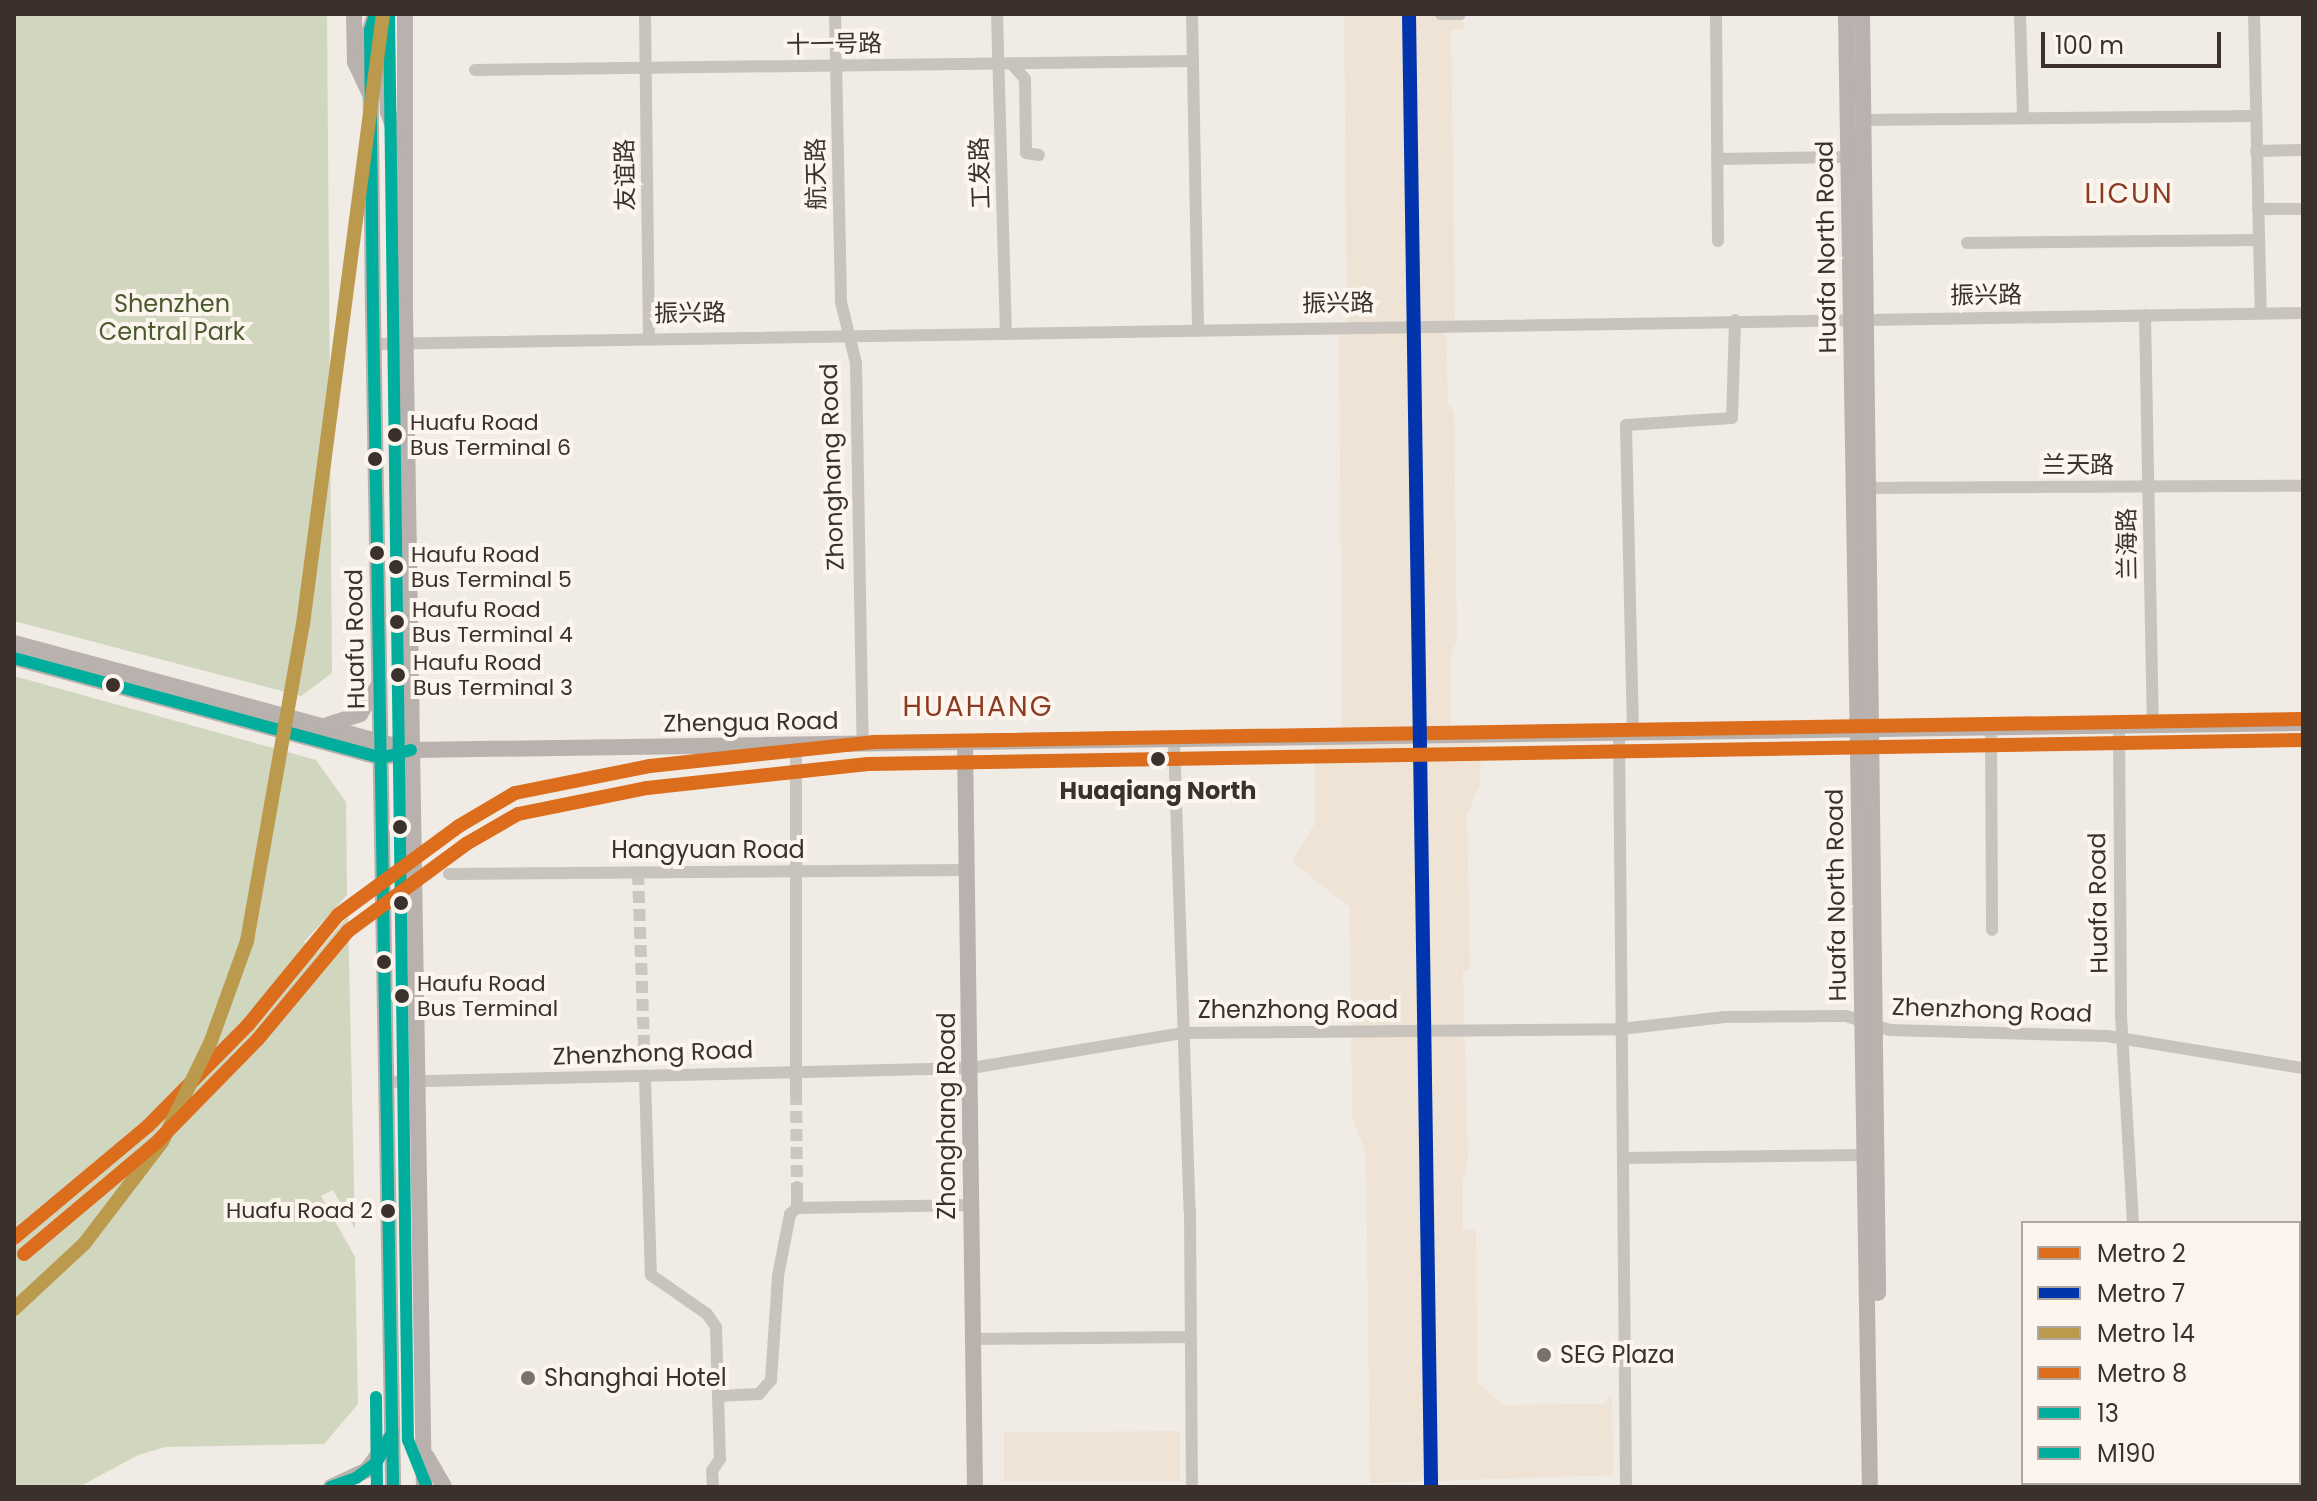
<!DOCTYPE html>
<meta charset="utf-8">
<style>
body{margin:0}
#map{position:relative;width:2317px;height:1501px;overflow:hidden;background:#f0ebe5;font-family:Poppins,"Noto Sans SC",sans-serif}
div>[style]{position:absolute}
.green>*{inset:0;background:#d1d6bf}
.plaza>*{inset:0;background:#eee3d5}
.minor-tunnel>*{height:12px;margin-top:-6px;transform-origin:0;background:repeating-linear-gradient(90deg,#ccc6c0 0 12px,transparent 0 18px)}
.minor>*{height:12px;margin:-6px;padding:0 6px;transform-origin:6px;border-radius:6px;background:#c9c3be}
.major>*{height:16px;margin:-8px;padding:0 8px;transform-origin:8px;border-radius:8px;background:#b8b1ad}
.bus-1>*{height:12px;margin:-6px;padding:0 6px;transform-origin:6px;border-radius:6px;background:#01ad9c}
.bus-2>*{height:12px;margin:-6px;padding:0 6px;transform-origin:6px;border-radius:6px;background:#01ad9c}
.metro-1>*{height:14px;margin:-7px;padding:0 7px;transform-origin:7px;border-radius:7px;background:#db6d1c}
.metro-2>*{height:14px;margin:-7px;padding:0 7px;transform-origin:7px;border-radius:7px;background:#0035ad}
.metro-3>*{height:14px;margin:-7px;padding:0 7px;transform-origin:7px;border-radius:7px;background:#bb9a4d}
.metro-4>*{height:14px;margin:-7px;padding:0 7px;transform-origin:7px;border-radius:7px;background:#db6d1c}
.dots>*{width:22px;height:22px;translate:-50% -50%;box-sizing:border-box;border:4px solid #fbf5ee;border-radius:50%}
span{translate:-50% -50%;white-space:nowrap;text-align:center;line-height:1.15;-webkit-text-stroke:8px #fbf5ee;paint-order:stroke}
.bus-label{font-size:22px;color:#3b302b}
.left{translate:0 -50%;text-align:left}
.right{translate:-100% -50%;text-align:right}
.street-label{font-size:24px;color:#3b302b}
.park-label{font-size:24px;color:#4a5a2e}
.stop-label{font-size:24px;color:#3b302b;font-weight:700}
.poi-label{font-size:24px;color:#3b302b}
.quarter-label{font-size:28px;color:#8c3b22;letter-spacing:2px}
.frame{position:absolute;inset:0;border:16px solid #3b302b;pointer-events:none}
.legend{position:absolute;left:2021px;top:1221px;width:280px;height:264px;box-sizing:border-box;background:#fbf5ee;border:2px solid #aea6a0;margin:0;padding:10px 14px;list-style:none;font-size:24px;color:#3b302b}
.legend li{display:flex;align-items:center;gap:16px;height:40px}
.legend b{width:40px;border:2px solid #aea6a0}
.scale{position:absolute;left:2041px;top:32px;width:180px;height:36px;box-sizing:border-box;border:4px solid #3b302b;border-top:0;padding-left:10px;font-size:24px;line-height:28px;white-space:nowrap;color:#3b302b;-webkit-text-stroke:6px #fbf5ee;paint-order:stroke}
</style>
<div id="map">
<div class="green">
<i style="clip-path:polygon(14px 14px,327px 14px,332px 673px,301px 696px,14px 621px)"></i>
<i style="clip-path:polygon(14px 676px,316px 760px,346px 802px,347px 895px,304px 942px,317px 953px,348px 916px,355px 1229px,333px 1190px,321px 1196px,355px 1257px,358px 1404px,324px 1444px,165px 1447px,138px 1455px,79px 1487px,14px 1487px)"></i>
</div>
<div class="plaza">
<i style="clip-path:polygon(1344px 14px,1463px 14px,1464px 29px,1451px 30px,1455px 323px,1446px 324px,1448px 404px,1454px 412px,1457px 642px,1451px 652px,1451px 732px,1481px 732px,1480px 784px,1467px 815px,1470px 970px,1463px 971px,1468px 1162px,1463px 1180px,1463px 1230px,1476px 1230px,1477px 1381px,1502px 1405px,1604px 1404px,1612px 1395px,1613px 1475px,1370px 1483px,1366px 1154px,1352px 1115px,1350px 907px,1292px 862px,1315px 823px,1315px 734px,1342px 734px,1339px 325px,1347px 324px)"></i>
<i style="clip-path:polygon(1180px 1431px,1180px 1481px,1004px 1481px,1004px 1432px)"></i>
</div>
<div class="minor-tunnel">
<i style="left:638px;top:873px;width:204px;rotate:88deg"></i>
<i style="left:796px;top:1093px;width:94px;rotate:89.4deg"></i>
</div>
<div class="minor">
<i style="left:645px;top:14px;width:322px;rotate:89.3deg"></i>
<i style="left:835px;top:14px;width:288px;rotate:88.8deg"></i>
<i style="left:841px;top:302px;width:63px;rotate:76.2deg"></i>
<i style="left:856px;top:363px;width:382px;rotate:89deg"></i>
<i style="left:997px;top:14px;width:316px;rotate:88.4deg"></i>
<i style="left:1192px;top:14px;width:313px;rotate:88.9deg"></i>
<i style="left:1441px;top:14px;width:19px"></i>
<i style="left:1716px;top:14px;width:227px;rotate:89.5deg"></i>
<i style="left:2020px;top:14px;width:104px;rotate:88.3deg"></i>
<i style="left:2254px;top:14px;width:299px;rotate:88.7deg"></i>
<i style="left:1012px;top:64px;width:20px;rotate:49deg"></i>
<i style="left:1025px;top:79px;width:74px;rotate:89.2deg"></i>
<i style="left:1026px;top:153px;width:13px;rotate:9deg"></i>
<i style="left:475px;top:70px;width:718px;rotate:-0.72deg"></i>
<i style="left:1863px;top:120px;width:392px;rotate:-0.6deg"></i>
<i style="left:2256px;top:151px;width:47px;rotate:-1.2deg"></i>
<i style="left:1717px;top:159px;width:131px;rotate:-0.9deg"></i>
<i style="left:2258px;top:209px;width:45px"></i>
<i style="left:1967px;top:243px;width:292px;rotate:-0.6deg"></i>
<i style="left:2145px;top:315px;width:410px;rotate:88.9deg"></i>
<i style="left:374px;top:344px;width:1929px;rotate:-0.92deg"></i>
<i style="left:1862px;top:488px;width:441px;rotate:-0.3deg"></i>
<i style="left:2119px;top:726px;width:289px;rotate:89.6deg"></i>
<i style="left:2121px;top:1015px;width:208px;rotate:86.7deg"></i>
<i style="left:1991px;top:728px;width:202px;rotate:89.7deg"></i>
<i style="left:1619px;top:733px;width:754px;rotate:89.47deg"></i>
<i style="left:1633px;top:733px;width:308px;rotate:-91.3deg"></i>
<i style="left:1626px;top:425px;width:106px;rotate:-3.8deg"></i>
<i style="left:1732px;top:418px;width:98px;rotate:-88.2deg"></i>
<i style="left:1174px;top:741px;width:470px;rotate:88.1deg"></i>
<i style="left:1190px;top:1211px;width:276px;rotate:89.6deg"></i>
<i style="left:796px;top:746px;width:347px;rotate:90deg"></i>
<i style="left:449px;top:874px;width:519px;rotate:-0.44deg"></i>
<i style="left:645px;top:1077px;width:198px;rotate:88.3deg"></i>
<i style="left:651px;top:1275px;width:68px;rotate:34.9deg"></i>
<i style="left:707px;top:1314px;width:16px;rotate:55deg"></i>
<i style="left:716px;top:1327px;width:132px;rotate:88.3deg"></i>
<i style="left:720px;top:1459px;width:14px;rotate:124deg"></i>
<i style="left:712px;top:1471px;width:16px;rotate:86deg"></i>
<i style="left:387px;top:1082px;width:584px;rotate:-1.37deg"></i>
<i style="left:971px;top:1068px;width:214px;rotate:-9.4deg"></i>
<i style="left:1182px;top:1033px;width:439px;rotate:-0.5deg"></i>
<i style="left:1621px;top:1029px;width:104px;rotate:-6.6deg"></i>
<i style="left:1724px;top:1017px;width:122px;rotate:-0.5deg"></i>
<i style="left:1846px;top:1016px;width:46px;rotate:17.7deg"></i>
<i style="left:1890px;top:1030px;width:217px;rotate:1.6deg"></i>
<i style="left:2107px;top:1036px;width:199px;rotate:9.3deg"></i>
<i style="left:1623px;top:1158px;width:242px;rotate:-0.7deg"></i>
<i style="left:797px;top:1187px;width:21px;rotate:90deg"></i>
<i style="left:973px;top:1339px;width:217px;rotate:-0.5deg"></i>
<i style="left:718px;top:1396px;width:41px;rotate:-2.8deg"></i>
<i style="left:759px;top:1394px;width:18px;rotate:-49deg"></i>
<i style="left:771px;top:1380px;width:104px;rotate:-86.1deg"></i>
<i style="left:778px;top:1276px;width:63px;rotate:-79deg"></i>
<i style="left:790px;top:1214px;width:9px;rotate:-41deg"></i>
<i style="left:797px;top:1208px;width:174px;rotate:-1deg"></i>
<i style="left:2126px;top:1487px;width:4px;rotate:-90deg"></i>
</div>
<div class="major">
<i style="left:354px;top:14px;width:48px;rotate:88.8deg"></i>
<i style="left:355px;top:62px;width:38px;rotate:65deg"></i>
<i style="left:375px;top:14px;width:17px;rotate:107deg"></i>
<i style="left:370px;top:30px;width:282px;rotate:89.4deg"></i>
<i style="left:373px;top:312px;width:1175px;rotate:89.02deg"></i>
<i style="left:405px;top:14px;width:296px;rotate:90deg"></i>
<i style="left:405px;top:310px;width:1177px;rotate:89.08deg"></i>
<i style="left:1846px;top:14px;width:1473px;rotate:89.07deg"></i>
<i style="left:1862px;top:14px;width:1279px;rotate:89.28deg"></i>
<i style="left:374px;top:38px;width:38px;rotate:72deg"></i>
<i style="left:386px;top:74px;width:38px;rotate:87deg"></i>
<i style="left:388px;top:112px;width:40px;rotate:71.1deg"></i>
<i style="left:14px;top:643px;width:391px;rotate:15.1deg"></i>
<i style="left:14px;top:658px;width:380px;rotate:15.2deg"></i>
<i style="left:381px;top:758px;width:32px;rotate:-14deg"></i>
<i style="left:412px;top:750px;width:1891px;rotate:-0.82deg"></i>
<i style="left:324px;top:726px;width:38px;rotate:-18deg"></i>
<i style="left:360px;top:714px;width:33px;rotate:-57deg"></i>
<i style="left:965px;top:744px;width:743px;rotate:89.23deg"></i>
<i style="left:427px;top:1457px;width:34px;rotate:60deg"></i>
<i style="left:331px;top:1487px;width:40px;rotate:-25deg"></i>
<i style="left:367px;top:1470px;width:41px;rotate:-54deg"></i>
<i style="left:2261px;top:1487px;width:42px;rotate:-1.4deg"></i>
</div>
<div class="bus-1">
<i style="left:375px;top:14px;width:17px;rotate:107deg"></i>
<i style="left:370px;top:30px;width:282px;rotate:89.4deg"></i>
<i style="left:373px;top:312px;width:1175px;rotate:89.02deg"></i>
<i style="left:14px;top:658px;width:380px;rotate:15.2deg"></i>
<i style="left:381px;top:758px;width:31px;rotate:-15deg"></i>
<i style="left:331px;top:1487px;width:27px;rotate:-20deg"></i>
<i style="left:356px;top:1478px;width:26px;rotate:-37deg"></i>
<i style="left:377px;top:1462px;width:34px;rotate:-63deg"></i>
</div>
<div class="bus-2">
<i style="left:389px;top:14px;width:1426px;rotate:89.24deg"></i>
<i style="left:408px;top:1440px;width:51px;rotate:68deg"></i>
<i style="left:376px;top:1397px;width:90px;rotate:89.4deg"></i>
</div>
<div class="metro-1">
<i style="left:14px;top:1238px;width:175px;rotate:-39.9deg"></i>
<i style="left:148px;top:1126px;width:142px;rotate:-45.3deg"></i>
<i style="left:248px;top:1025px;width:142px;rotate:-50.7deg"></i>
<i style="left:338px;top:915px;width:150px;rotate:-36.3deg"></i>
<i style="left:459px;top:826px;width:65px;rotate:-30.5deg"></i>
<i style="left:515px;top:793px;width:138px;rotate:-11.3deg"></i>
<i style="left:650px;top:766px;width:225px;rotate:-6.1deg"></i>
<i style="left:874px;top:742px;width:1429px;rotate:-0.92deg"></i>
</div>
<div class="metro-2">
<i style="left:1409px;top:14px;width:1473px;rotate:89.14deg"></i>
</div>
<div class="metro-3">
<i style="left:14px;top:1309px;width:96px;rotate:-42.9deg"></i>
<i style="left:84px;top:1244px;width:128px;rotate:-52.6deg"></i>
<i style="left:162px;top:1142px;width:112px;rotate:-64.1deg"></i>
<i style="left:211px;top:1041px;width:106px;rotate:-70.2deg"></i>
<i style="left:247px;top:941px;width:322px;rotate:-80deg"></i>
<i style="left:303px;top:624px;width:615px;rotate:-82.53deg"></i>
</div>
<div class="metro-4">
<i style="left:24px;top:1254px;width:175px;rotate:-40.1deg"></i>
<i style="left:158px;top:1141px;width:143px;rotate:-45.6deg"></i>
<i style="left:258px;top:1039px;width:141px;rotate:-50.2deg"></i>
<i style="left:348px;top:931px;width:147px;rotate:-36.4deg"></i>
<i style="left:466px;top:844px;width:60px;rotate:-30deg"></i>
<i style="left:518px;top:814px;width:132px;rotate:-11.4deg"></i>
<i style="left:647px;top:788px;width:222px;rotate:-6.2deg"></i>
<i style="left:868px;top:764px;width:1435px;rotate:-0.96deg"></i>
</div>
<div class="dots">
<i style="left:395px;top:435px;background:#3b302b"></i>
<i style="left:375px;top:459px;background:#3b302b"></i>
<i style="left:377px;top:553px;background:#3b302b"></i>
<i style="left:396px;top:567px;background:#3b302b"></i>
<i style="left:397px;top:622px;background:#3b302b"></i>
<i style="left:398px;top:675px;background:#3b302b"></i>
<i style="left:113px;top:685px;background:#3b302b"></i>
<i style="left:1158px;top:759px;background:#3b302b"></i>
<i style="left:400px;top:827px;background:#3b302b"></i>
<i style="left:401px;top:903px;background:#3b302b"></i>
<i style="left:384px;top:962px;background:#3b302b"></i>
<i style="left:402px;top:996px;background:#3b302b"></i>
<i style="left:388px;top:1211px;background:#3b302b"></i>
<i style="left:1544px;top:1355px;background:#7a716c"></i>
<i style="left:528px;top:1378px;background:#7a716c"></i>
</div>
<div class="bus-label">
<span class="left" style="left:410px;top:435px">Huafu Road<br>Bus Terminal 6</span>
<span class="left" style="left:411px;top:567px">Haufu Road<br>Bus Terminal 5</span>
<span class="left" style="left:412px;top:622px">Haufu Road<br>Bus Terminal 4</span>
<span class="left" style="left:413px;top:675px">Haufu Road<br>Bus Terminal 3</span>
<span class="left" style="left:417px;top:996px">Haufu Road<br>Bus Terminal</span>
<span class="right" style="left:373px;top:1211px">Huafu Road 2</span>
</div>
<div class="street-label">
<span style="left:834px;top:44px;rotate:-1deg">十一号路</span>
<span style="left:980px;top:173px;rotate:-92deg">工发路</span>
<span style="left:816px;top:174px;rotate:-91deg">航天路</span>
<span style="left:625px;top:175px;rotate:-91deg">友谊路</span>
<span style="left:1826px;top:247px;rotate:-91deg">Huafa North Road</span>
<span style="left:1986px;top:295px;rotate:-1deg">振兴路</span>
<span style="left:1338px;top:303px;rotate:-1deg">振兴路</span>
<span style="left:690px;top:313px;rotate:-1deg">振兴路</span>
<span style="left:2078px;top:465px">兰天路</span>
<span style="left:832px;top:467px;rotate:-92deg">Zhonghang Road</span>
<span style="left:2127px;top:544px;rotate:-91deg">兰海路</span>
<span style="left:355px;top:639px;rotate:-91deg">Huafu Road</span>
<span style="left:751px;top:722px;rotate:-1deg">Zhengua Road</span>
<span style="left:708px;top:850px">Hangyuan Road</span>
<span style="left:1836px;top:895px;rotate:-91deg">Huafa North Road</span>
<span style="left:2098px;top:903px;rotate:-91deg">Huafa Road</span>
<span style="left:1298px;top:1010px">Zhenzhong Road</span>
<span style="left:1992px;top:1010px;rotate:2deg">Zhenzhong Road</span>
<span style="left:653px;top:1053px;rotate:-2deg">Zhenzhong Road</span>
<span style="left:947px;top:1116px;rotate:-90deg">Zhonghang Road</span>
</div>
<div class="park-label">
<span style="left:172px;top:318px">Shenzhen<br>Central Park</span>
</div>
<div class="stop-label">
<span style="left:1158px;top:791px">Huaqiang North</span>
</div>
<div class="poi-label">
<span class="left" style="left:1560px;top:1355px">SEG Plaza</span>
<span class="left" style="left:544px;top:1378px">Shanghai Hotel</span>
</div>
<div class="quarter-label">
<span style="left:2129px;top:194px">LICUN</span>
<span style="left:978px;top:707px">HUAHANG</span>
</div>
<div class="frame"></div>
<ul class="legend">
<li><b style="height:10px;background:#db6d1c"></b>Metro 2</li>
<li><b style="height:10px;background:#0035ad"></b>Metro 7</li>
<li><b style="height:10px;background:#bb9a4d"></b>Metro 14</li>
<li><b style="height:10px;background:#db6d1c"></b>Metro 8</li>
<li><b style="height:10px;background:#01ad9c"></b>13</li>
<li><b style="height:10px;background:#01ad9c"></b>M190</li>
</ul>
<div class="scale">100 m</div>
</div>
